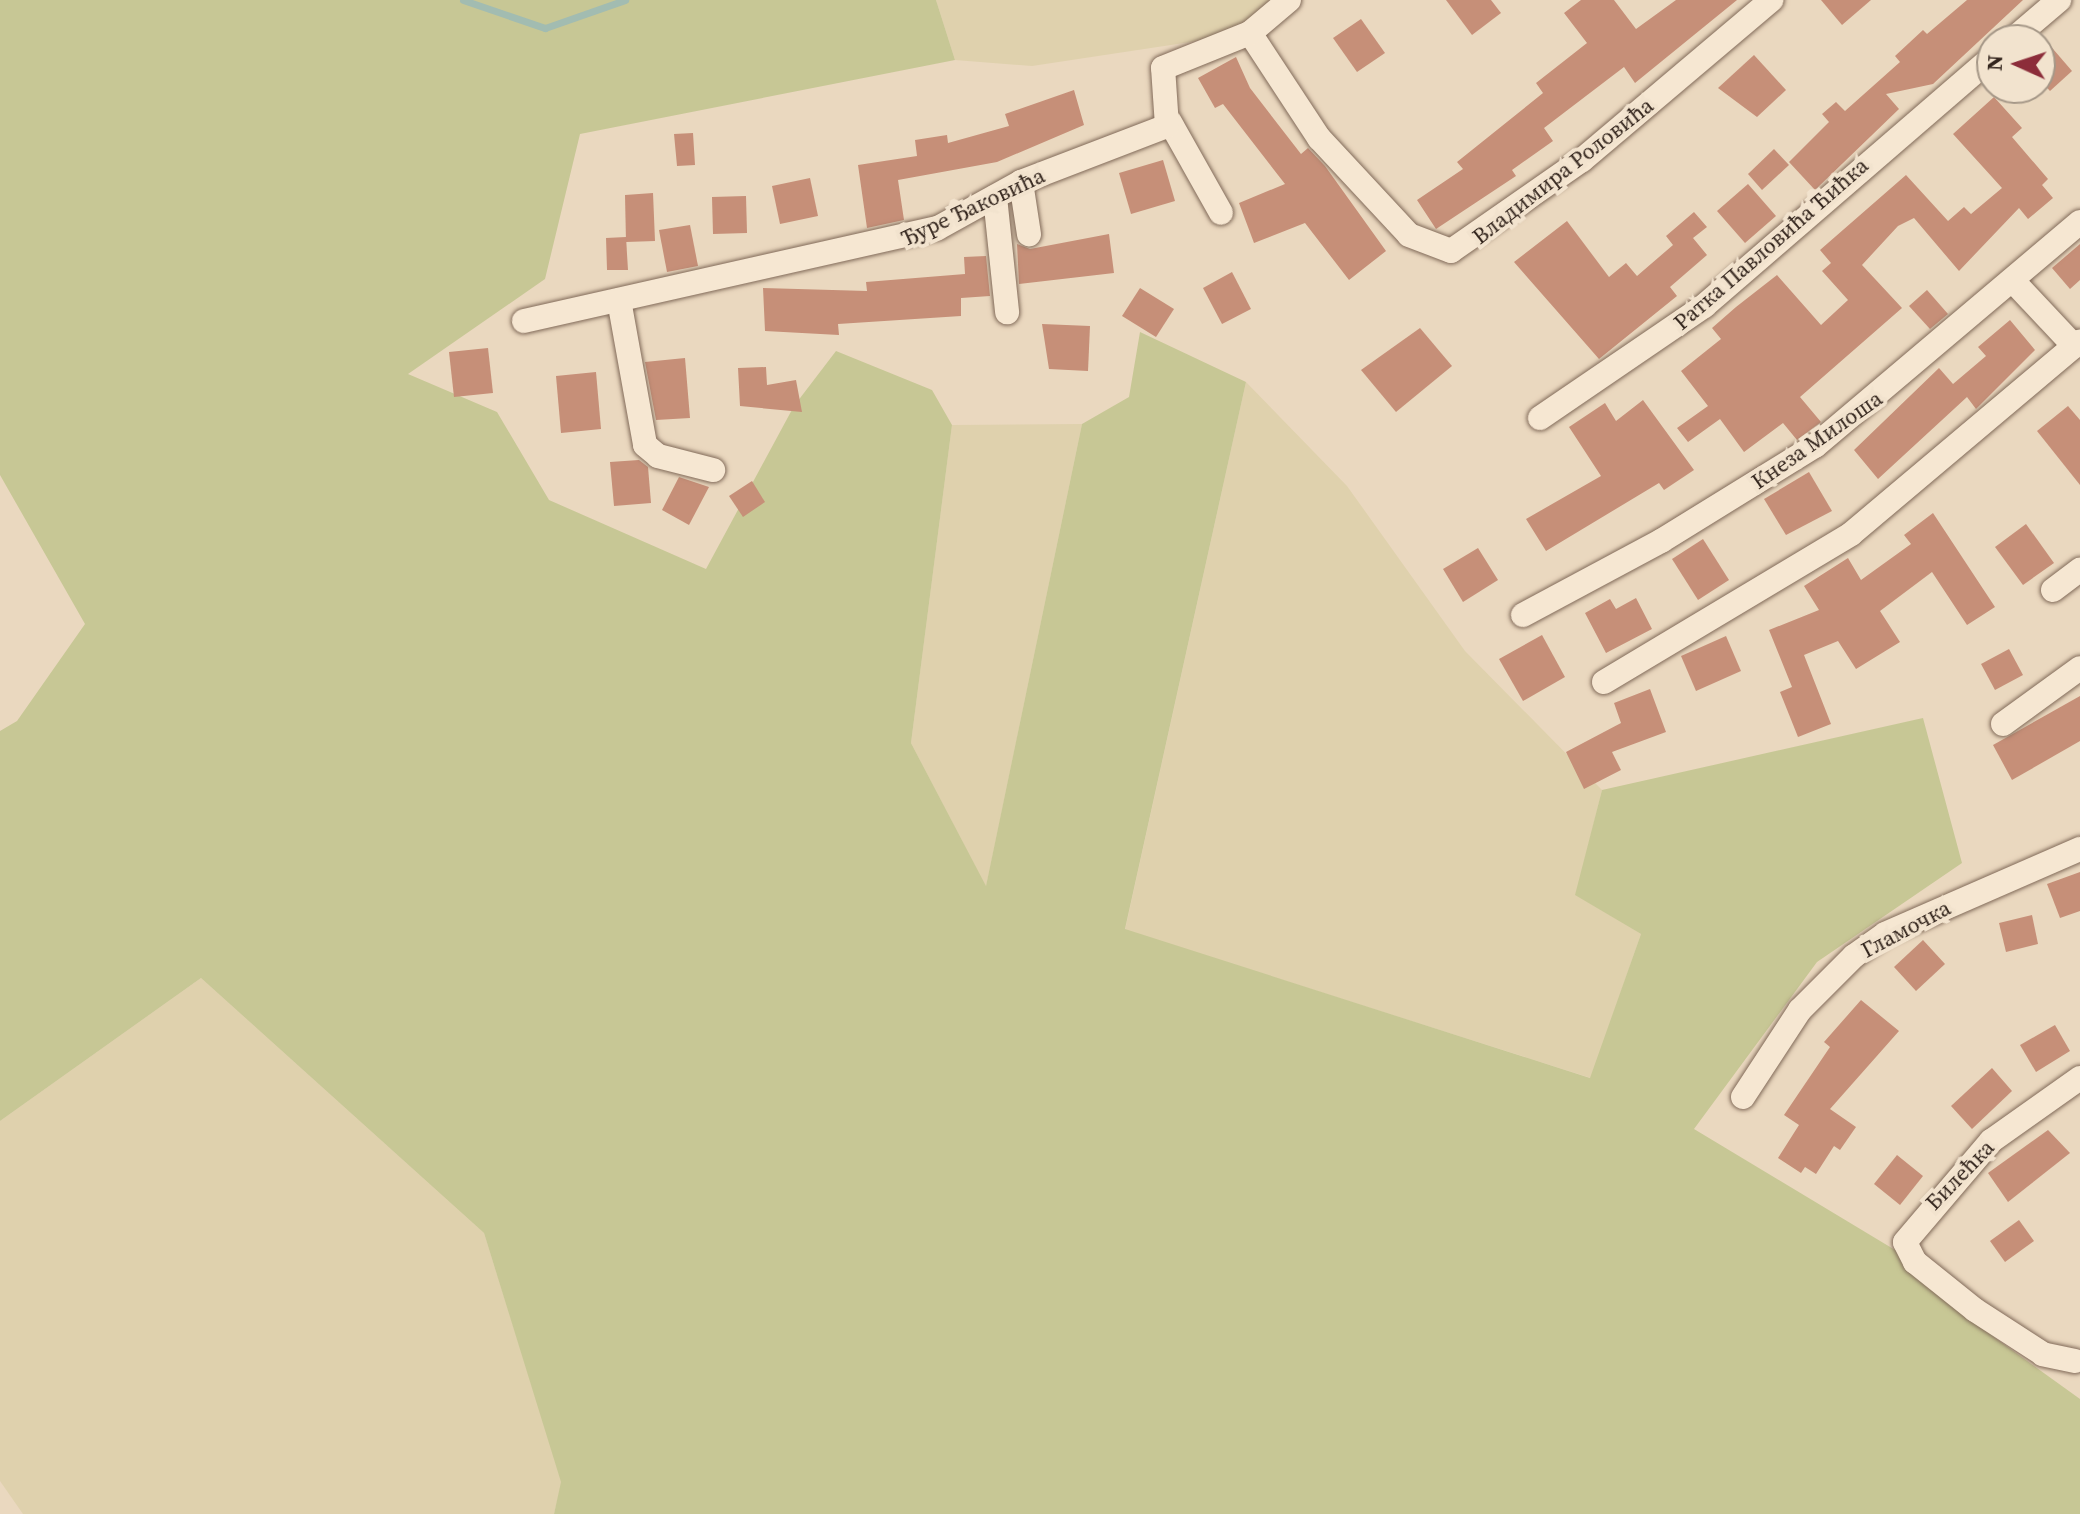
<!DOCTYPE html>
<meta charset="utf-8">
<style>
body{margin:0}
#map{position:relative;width:2080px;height:1514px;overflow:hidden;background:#ead8bf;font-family:"Source Serif 4",serif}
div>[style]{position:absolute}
.farmland>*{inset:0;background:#dfd1ad}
.green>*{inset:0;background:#c7c795}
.stream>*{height:7px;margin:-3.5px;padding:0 3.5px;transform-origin:3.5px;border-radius:3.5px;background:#a2bcb1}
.building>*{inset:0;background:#c68f78}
.roads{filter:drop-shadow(0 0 2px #816a59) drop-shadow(0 0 2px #816a59)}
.minor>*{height:24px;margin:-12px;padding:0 12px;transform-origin:12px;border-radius:12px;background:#f6e7d2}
span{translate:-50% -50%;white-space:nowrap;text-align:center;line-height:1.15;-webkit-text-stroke:8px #f2e3ce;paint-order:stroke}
.street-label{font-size:22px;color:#32241c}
.north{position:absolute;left:1976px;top:24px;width:80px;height:80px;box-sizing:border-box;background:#f2e3ce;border:2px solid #a59787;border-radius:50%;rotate:273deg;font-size:22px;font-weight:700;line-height:32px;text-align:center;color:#32241c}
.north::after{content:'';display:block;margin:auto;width:28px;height:36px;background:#8c2d3a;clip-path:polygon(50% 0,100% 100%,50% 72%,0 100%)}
</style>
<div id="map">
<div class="farmland">
<i style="clip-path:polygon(936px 0,1293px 0,1250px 33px,1032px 66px,955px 60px)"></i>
<i style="clip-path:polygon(1246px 382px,1347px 486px,1465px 651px,1602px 790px,1576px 895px,1641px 934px,1591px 1078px,1125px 930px)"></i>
<i style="clip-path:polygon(1082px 424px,986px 887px,911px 743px,952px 425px)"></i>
<i style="clip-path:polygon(201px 978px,484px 1233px,562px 1482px,554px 1514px,23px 1514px,0 1481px,0 1121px)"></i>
</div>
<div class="green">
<i style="clip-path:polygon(0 0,936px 0,955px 60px,580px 134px,545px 279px,408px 374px,497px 412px,549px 500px,706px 569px,794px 406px,836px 351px,932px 390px,952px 425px,911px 743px,986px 886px,1082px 424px,1129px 397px,1140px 332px,1246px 382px,1125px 929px,1590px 1078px,1641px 934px,1575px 895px,1602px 790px,1923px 718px,1962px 863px,1817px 962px,1694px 1129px,1915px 1262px,1980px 1327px,2080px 1399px,2080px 1514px,554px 1514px,561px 1482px,484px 1233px,201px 978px,0 1121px,0 731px,17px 721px,85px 624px,0 475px)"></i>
</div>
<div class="stream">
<i style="left:463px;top:0;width:87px;rotate:18.9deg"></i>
<i style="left:545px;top:28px;width:85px;rotate:-19.3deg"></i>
</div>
<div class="building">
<i style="clip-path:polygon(1446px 0,1491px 0,1501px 13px,1472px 35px)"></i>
<i style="clip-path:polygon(1581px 0,1614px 0,1636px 29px,1676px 0,1737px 0,1635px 83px,1624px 67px,1544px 128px,1553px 141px,1512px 170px,1516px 176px,1436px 229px,1417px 200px,1463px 169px,1457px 162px,1543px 93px,1536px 83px,1587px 43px,1564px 13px)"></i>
<i style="clip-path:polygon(1821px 0,1871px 0,1842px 25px)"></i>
<i style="clip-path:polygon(1967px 0,2023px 0,1933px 84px,1886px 94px,1899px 109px,1815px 190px,1789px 162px,1829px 122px,1822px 114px,1836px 102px,1845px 111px,1900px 62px,1895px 56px,1923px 30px,1927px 34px)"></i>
<i style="clip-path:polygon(1361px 19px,1385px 53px,1357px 72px,1333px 38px)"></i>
<i style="clip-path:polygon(2041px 35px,2072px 71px,2050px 91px,2040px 80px)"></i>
<i style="clip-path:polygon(1754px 55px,1786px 90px,1757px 117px,1718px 88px)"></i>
<i style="clip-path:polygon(1236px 57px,1250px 88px,1301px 154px,1308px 148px,1325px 166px,1386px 251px,1349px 280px,1305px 223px,1254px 243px,1239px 203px,1285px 184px,1223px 104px,1215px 108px,1198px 78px)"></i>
<i style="clip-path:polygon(1074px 90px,1084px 125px,997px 162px,898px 180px,904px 220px,867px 228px,858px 165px,917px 156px,915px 140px,947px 135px,948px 143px,1009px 126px,1005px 114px)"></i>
<i style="clip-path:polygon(1994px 97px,2022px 128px,2012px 137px,2048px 179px,2042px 185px,2053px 198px,2028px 219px,2019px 208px,1959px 271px,1914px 218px,1898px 226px,1862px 265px,1902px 308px,1800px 397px,1821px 422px,1797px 440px,1783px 423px,1744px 452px,1720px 419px,1688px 442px,1677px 428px,1708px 406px,1681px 371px,1721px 339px,1712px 328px,1736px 307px,1777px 275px,1821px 325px,1848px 300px,1822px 271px,1831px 263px,1820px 250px,1906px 175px,1948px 221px,1964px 207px,1971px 214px,2002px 188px,1953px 134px)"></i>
<i style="clip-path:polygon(693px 133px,695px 165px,677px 166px,674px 134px)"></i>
<i style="clip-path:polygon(1774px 149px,1789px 165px,1762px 190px,1748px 174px)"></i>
<i style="clip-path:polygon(1163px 160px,1175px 201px,1131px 214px,1119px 173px)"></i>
<i style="clip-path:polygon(810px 178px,818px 216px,780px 224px,772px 186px)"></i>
<i style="clip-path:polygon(1748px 184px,1776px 216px,1745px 243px,1717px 211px)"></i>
<i style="clip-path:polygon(653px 193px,655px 241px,626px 242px,625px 195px)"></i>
<i style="clip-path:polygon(746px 196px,747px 233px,713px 234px,712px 197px)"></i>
<i style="clip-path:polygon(1694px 212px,1707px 227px,1693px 238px,1707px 255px,1670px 287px,1677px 296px,1599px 359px,1514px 262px,1567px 221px,1609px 277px,1626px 263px,1637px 276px,1673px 245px,1666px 236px)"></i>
<i style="clip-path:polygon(690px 225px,698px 266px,667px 272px,659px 230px)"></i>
<i style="clip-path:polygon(1109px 234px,1114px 273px,1019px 284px,1017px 244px,1030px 249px)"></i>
<i style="clip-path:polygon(626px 237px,628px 270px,607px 270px,606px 238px)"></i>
<i style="clip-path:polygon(2080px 244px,2080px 280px,2070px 289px,2052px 268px)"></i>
<i style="clip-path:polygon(986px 256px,990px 296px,961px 298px,961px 316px,838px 324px,839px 335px,765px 331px,763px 288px,867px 291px,866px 282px,965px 274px,964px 257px)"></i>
<i style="clip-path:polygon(1232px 272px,1251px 309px,1222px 324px,1203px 288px)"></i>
<i style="clip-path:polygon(1140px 288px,1174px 309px,1156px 337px,1122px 316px)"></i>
<i style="clip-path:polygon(1927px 290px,1948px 314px,1930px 329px,1909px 306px)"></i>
<i style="clip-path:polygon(2010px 320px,2035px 350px,1976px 409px,1967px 397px,1878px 479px,1854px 450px,1939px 368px,1953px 384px,1986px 356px,1978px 347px)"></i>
<i style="clip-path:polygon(1042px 324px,1090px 326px,1088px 371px,1049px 369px)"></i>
<i style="clip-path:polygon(1420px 328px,1452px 366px,1396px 412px,1361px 370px)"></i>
<i style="clip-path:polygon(488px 348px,493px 393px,454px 397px,449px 352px)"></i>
<i style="clip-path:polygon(685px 358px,690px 418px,656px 420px,645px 362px)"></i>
<i style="clip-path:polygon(766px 367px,767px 385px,796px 380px,802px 412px,740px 406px,738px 368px)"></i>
<i style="clip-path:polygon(596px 372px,601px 429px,561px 433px,556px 376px)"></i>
<i style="clip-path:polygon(1643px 400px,1694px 470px,1664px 490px,1659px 483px,1546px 551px,1526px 519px,1601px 476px,1569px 427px,1605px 403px,1616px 421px)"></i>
<i style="clip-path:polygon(2068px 406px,2080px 420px,2080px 485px,2037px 431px)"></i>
<i style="clip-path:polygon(639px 460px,648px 467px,651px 503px,614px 506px,610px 462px)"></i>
<i style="clip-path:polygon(1809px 472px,1832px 511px,1786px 535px,1764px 499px)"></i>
<i style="clip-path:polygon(679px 477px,709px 487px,689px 525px,662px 510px)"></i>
<i style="clip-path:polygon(752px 481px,765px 502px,743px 517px,729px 496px)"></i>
<i style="clip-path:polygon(1933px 513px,1995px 607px,1967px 625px,1932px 572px,1880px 611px,1900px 642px,1856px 669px,1838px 641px,1804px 655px,1831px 724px,1798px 737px,1780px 692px,1792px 687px,1769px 630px,1819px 610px,1804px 586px,1848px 558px,1861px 580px,1911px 544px,1904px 535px)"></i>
<i style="clip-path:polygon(2026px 524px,2054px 563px,2023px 585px,1995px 547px)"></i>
<i style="clip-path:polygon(1703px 539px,1729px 580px,1698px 600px,1672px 559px)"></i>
<i style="clip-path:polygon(1478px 548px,1498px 580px,1463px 602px,1443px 569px)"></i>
<i style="clip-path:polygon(1636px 598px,1652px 629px,1606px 653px,1585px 613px,1610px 599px,1616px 609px)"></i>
<i style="clip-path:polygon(1542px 635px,1565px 677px,1523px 701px,1499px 659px)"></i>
<i style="clip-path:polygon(1726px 636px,1741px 671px,1696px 691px,1681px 656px)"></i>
<i style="clip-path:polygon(2009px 649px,2023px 675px,1995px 690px,1981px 664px)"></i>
<i style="clip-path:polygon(1650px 689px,1666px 732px,1612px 752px,1621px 770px,1584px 789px,1566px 752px,1621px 723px,1614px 703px)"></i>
<i style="clip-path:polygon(2080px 696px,2080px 741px,2012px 780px,1993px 745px)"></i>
<i style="clip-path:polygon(2080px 872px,2080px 911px,2060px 918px,2047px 884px)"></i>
<i style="clip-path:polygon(2032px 915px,2038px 944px,2006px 952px,1999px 923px)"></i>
<i style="clip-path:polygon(1923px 940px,1945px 964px,1916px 991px,1894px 967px)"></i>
<i style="clip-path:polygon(1861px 1000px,1899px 1031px,1830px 1109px,1856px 1127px,1840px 1150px,1834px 1146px,1816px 1174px,1805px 1167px,1801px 1173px,1778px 1158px,1799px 1125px,1784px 1115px,1830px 1047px,1824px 1042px)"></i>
<i style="clip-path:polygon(2055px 1025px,2070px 1051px,2036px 1072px,2020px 1045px)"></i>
<i style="clip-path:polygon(1992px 1068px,2012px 1091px,1972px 1129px,1951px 1106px)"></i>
<i style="clip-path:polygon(2048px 1130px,2070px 1153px,2008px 1202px,1988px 1173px)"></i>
<i style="clip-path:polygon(1897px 1155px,1923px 1176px,1900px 1205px,1874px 1184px)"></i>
<i style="clip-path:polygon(2019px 1220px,2034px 1241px,2005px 1262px,1990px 1241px)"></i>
</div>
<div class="roads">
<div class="minor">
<i style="left:1250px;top:33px;width:126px;rotate:56.7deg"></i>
<i style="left:1319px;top:138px;width:132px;rotate:47.1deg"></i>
<i style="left:1409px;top:235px;width:45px;rotate:20.9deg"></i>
<i style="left:1451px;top:251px;width:160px;rotate:-34.8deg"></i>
<i style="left:1582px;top:160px;width:248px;rotate:-40.2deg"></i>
<i style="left:2012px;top:40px;width:62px;rotate:-40.4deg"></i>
<i style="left:1170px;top:122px;width:104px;rotate:60.7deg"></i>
<i style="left:1021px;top:182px;width:53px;rotate:81.3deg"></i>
<i style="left:995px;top:197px;width:116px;rotate:84deg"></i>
<i style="left:2014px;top:282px;width:88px;rotate:46.8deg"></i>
<i style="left:619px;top:300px;width:147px;rotate:79.8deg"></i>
<i style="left:645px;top:445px;width:17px;rotate:40deg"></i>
<i style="left:658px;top:456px;width:57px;rotate:14.3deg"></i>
<i style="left:524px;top:321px;width:424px;rotate:-12.7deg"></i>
<i style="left:938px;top:228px;width:95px;rotate:-29deg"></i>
<i style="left:1021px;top:182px;width:156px;rotate:-21deg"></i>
<i style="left:1167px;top:126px;width:58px;rotate:-93.9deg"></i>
<i style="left:1163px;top:68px;width:94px;rotate:-21.9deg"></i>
<i style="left:1250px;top:33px;width:51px;rotate:-40.2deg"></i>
<i style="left:1540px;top:418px;width:199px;rotate:-34.3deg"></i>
<i style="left:1704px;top:306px;width:381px;rotate:-40.8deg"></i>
<i style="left:2053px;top:590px;width:34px;rotate:-37deg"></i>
<i style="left:1523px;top:615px;width:157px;rotate:-28.2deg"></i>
<i style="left:1661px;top:541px;width:181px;rotate:-31.7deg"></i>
<i style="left:1815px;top:446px;width:347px;rotate:-40.2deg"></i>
<i style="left:1604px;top:682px;width:288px;rotate:-30.9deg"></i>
<i style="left:1851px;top:534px;width:299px;rotate:-40.1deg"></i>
<i style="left:2003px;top:724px;width:95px;rotate:-36deg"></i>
<i style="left:1743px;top:1097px;width:104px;rotate:-56.8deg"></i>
<i style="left:1800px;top:1010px;width:76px;rotate:-45deg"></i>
<i style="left:1854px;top:956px;width:38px;rotate:-35deg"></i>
<i style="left:1885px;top:934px;width:213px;rotate:-23.6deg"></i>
<i style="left:2075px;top:1361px;width:33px;rotate:-168deg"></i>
<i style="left:2043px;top:1354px;width:81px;rotate:-147.1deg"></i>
<i style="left:1975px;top:1310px;width:77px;rotate:-141.3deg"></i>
<i style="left:1915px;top:1262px;width:22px;rotate:-117deg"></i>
<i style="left:1905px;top:1242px;width:133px;rotate:-49.6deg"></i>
<i style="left:1991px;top:1141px;width:109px;rotate:-35.3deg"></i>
</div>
</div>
<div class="street-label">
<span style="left:1563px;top:171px;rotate:-38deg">Владимира Роловића</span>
<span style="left:973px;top:207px;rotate:-25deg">Ђуре Ђаковића</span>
<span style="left:1771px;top:244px;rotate:-41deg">Ратка Павловића Ћићка</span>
<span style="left:1817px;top:440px;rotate:-35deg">Кнеза Милоша</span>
<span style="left:1906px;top:929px;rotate:-28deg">Гламочка</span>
<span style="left:1960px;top:1175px;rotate:-46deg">Билећка</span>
</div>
<div class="north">N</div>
</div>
